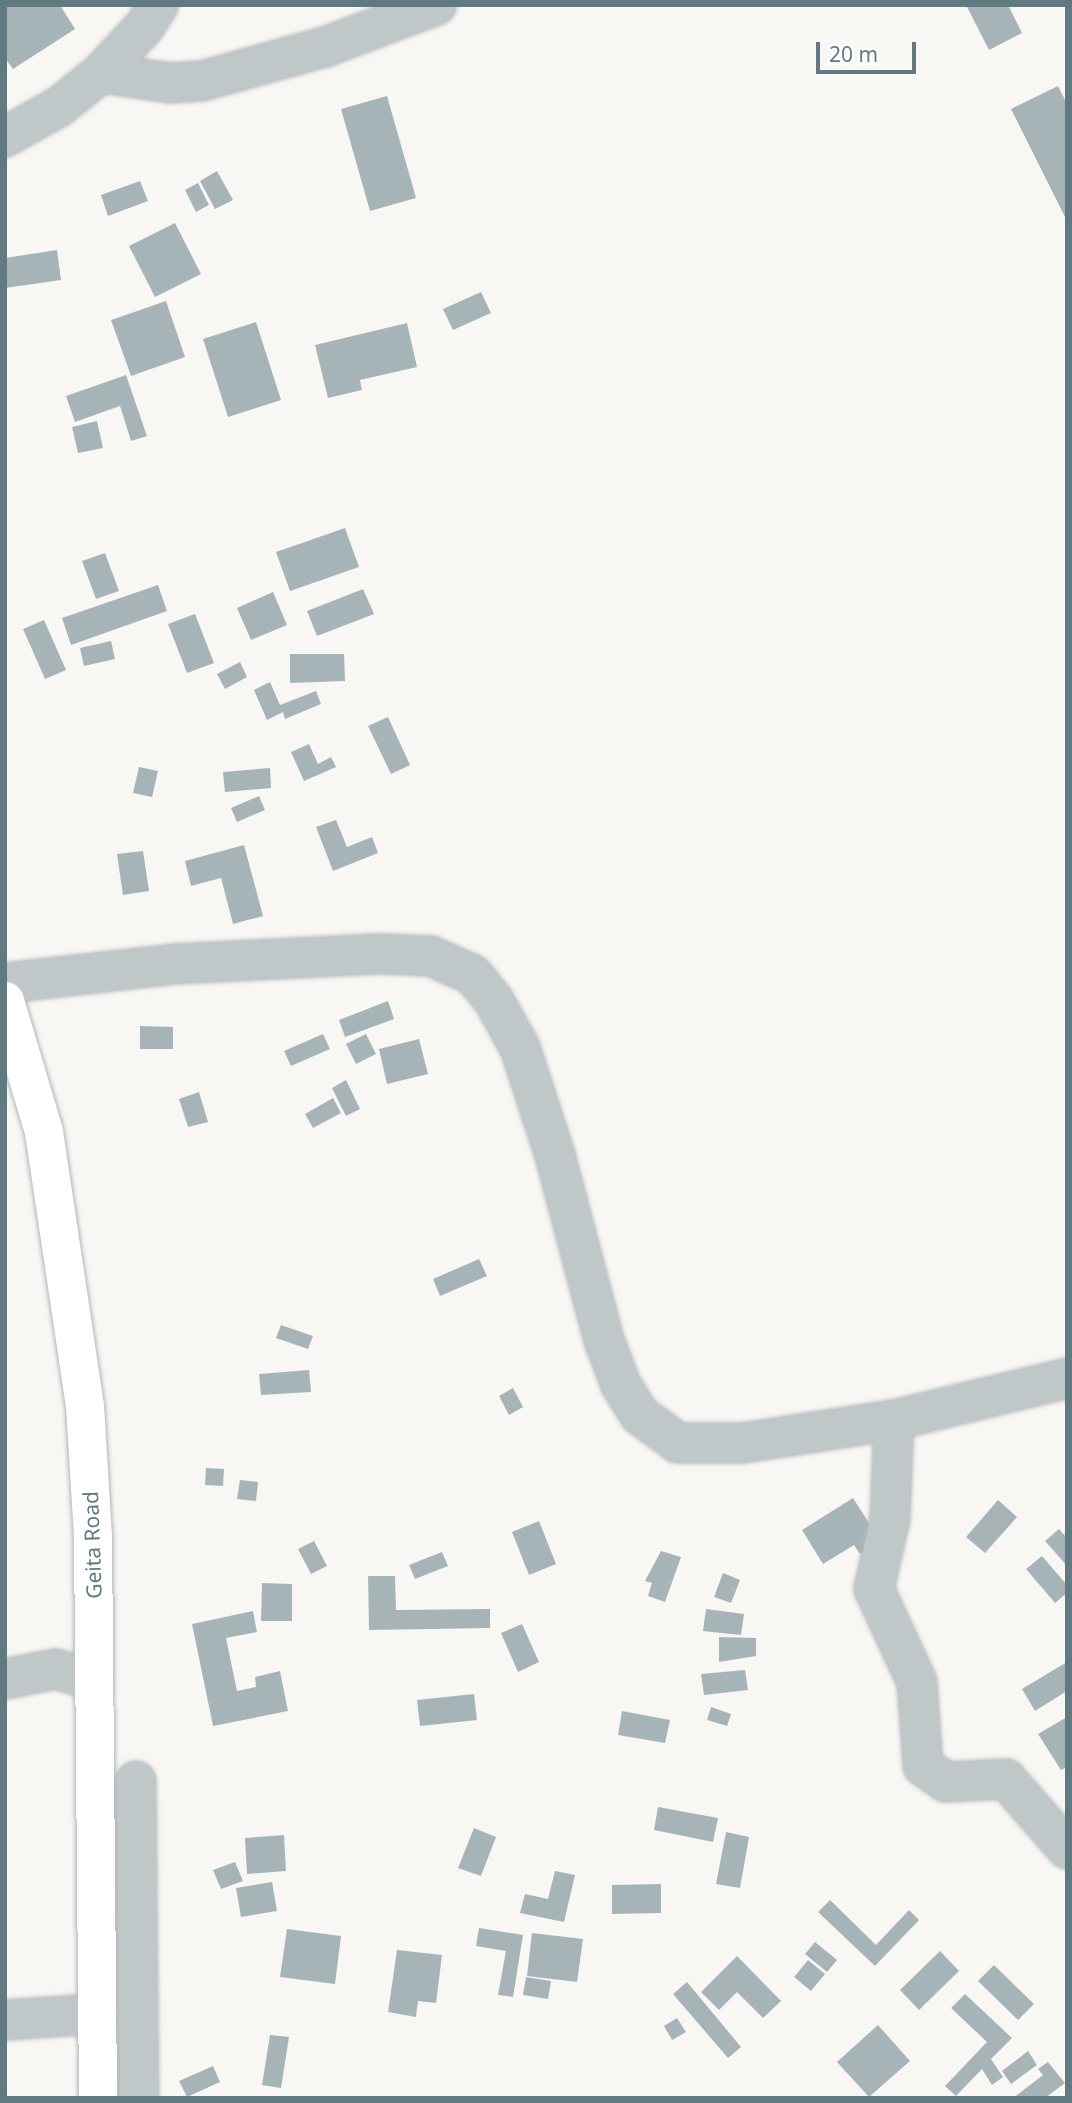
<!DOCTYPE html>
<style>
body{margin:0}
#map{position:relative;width:1072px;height:2103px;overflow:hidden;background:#f8f7f4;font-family:"Noto Sans",sans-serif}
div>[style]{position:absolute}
.building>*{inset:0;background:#a7b4b7}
.roads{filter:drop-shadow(0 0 2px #b1b8ba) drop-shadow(0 0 2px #b1b8ba)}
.minor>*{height:38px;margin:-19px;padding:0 19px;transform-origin:19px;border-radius:19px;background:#c0c7c9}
.highway>*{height:38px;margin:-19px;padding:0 19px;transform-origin:19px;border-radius:19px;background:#fff}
span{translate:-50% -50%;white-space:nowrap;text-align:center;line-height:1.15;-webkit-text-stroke:7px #fff;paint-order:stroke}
.street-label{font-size:21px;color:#617a81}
.frame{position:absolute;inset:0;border:7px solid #617a81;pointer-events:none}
.scale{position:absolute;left:816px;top:42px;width:100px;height:32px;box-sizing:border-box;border:4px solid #617a81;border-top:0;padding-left:9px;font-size:21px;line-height:24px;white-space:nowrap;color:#617a81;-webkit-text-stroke:5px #fff;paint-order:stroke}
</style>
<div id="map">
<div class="building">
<i style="clip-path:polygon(5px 5px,60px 5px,75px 29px,13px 69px,5px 58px)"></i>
<i style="clip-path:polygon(966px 5px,1008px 5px,1022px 33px,989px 50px)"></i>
<i style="clip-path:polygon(1058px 86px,1067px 104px,1067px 221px,1011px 109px)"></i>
<i style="clip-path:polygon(387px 96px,416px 198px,370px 211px,341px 109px)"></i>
<i style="clip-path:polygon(217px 171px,233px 200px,215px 209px,200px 181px)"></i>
<i style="clip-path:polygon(140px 181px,148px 201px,108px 216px,101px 195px)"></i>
<i style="clip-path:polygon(198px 183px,209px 205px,196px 212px,185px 190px)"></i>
<i style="clip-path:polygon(175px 223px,201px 274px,155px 297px,129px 246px)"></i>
<i style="clip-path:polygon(57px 250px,61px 280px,5px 288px,5px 258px)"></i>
<i style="clip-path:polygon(481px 292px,491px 313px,453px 330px,443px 309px)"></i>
<i style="clip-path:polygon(166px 301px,185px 357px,131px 376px,111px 320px)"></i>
<i style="clip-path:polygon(256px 322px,281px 400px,228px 417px,203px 339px)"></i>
<i style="clip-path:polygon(407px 323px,417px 367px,360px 380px,362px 390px,328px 398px,315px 345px)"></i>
<i style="clip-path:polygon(126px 375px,147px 436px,131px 441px,120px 406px,75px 422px,66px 396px)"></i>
<i style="clip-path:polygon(97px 421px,103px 448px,78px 453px,72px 427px)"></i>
<i style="clip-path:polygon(345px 528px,359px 567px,290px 591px,276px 552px)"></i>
<i style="clip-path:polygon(105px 553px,119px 591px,96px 599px,82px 561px)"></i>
<i style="clip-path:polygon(158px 585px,167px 611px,71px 645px,62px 618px)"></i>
<i style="clip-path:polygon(363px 589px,374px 614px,317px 636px,307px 611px)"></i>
<i style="clip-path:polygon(273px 592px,287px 625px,251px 640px,237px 608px)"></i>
<i style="clip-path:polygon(195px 614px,214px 663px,187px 673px,168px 624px)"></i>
<i style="clip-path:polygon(44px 620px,66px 670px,45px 679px,23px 629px)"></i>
<i style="clip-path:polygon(111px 641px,115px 659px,84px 666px,80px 648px)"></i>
<i style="clip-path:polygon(290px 654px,344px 654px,345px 681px,290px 683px)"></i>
<i style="clip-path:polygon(240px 662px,247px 677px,225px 689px,217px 674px)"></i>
<i style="clip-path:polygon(270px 682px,280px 705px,316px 691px,321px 704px,285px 719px,283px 712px,267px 720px,254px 690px)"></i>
<i style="clip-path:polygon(388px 717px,410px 765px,391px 774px,368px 726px)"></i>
<i style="clip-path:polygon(309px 744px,318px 764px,331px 757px,336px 767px,304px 781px,291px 752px)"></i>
<i style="clip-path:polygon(139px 767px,158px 771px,152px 797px,133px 793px)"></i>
<i style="clip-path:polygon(270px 768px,271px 788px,225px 792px,223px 772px)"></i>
<i style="clip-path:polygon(259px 796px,265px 810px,237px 822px,231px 808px)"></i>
<i style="clip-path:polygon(336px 820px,347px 847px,372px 837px,378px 853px,333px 871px,316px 827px)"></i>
<i style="clip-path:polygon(244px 845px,263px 916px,233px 924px,221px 878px,191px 886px,185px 861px)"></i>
<i style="clip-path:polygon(143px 851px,149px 891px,123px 895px,117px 854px)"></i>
<i style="clip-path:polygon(388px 1001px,394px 1019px,345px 1037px,339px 1020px)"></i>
<i style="clip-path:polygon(140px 1026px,173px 1027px,173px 1049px,140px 1049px)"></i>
<i style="clip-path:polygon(323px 1034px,330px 1049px,291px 1066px,284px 1051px)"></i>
<i style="clip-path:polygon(366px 1034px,376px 1054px,356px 1064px,346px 1044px)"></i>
<i style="clip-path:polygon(419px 1039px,428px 1074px,387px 1084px,379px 1049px)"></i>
<i style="clip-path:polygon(346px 1080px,360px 1109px,346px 1116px,332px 1088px)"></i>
<i style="clip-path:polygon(199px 1092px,208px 1122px,188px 1127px,179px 1099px)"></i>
<i style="clip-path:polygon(333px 1098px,341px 1113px,313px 1128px,305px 1114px)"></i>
<i style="clip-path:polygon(479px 1259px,487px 1276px,440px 1296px,433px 1279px)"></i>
<i style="clip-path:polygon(281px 1325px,313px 1336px,308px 1349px,276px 1338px)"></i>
<i style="clip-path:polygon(309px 1370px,311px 1392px,261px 1395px,259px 1374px)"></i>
<i style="clip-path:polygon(513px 1388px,523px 1407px,509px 1415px,499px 1396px)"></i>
<i style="clip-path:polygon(206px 1468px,224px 1469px,223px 1486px,205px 1485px)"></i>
<i style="clip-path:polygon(240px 1480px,258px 1482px,256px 1501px,237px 1499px)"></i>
<i style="clip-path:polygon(853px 1498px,881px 1542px,860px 1554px,854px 1545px,823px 1564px,802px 1530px)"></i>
<i style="clip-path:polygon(998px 1500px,1017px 1517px,985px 1553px,966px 1537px)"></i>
<i style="clip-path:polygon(539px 1521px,556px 1564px,529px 1575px,512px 1532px)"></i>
<i style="clip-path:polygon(1059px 1529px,1067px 1538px,1067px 1566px,1045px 1541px)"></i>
<i style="clip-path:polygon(314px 1541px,327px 1566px,311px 1574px,298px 1549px)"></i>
<i style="clip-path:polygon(661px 1551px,681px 1557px,665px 1602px,648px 1596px,652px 1583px,645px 1581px)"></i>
<i style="clip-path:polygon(442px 1552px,448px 1566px,415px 1579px,409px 1565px)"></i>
<i style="clip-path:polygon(1042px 1556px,1067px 1585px,1067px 1593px,1055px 1603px,1026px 1569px)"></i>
<i style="clip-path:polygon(723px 1573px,740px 1580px,731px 1603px,714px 1597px)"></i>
<i style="clip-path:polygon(368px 1576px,395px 1576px,396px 1610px,490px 1609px,490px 1628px,369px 1630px)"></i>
<i style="clip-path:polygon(262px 1583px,292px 1584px,292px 1621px,261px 1621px)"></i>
<i style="clip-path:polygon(706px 1609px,744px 1614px,741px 1635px,703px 1631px)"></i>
<i style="clip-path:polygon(253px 1611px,257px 1632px,226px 1638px,237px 1691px,256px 1687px,255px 1677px,280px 1671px,288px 1711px,213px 1726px,192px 1624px)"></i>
<i style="clip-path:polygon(522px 1624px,539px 1662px,518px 1672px,501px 1633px)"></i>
<i style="clip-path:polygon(719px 1637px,756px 1638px,756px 1656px,719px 1662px)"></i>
<i style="clip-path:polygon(1067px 1662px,1067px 1691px,1035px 1711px,1022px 1689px)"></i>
<i style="clip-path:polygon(745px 1670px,748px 1690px,704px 1695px,701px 1674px)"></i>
<i style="clip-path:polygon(474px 1694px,477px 1720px,420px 1726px,417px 1700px)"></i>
<i style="clip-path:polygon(711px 1707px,731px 1714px,727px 1726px,707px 1720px)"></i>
<i style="clip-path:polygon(622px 1711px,670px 1720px,665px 1743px,618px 1735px)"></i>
<i style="clip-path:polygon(1067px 1717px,1067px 1767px,1061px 1770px,1038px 1734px)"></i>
<i style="clip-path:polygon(658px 1807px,718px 1818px,713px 1842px,654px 1830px)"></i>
<i style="clip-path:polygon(474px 1828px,496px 1837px,481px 1876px,458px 1868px)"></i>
<i style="clip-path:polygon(726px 1832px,749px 1837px,740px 1888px,716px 1884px)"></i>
<i style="clip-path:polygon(284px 1835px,286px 1871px,247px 1874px,245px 1838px)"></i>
<i style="clip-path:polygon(235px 1862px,243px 1881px,221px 1889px,213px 1870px)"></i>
<i style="clip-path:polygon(555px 1871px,575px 1875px,564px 1922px,520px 1913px,525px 1894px,548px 1899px)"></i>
<i style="clip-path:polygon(272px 1882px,277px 1911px,241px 1917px,236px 1888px)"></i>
<i style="clip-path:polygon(661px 1884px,661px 1913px,612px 1914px,612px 1885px)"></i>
<i style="clip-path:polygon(830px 1900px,876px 1945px,909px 1910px,919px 1920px,875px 1966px,818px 1912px)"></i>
<i style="clip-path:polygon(479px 1928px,523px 1935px,513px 1997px,498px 1995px,506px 1951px,476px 1946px)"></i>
<i style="clip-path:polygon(287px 1929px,341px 1936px,335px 1984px,280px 1977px)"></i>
<i style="clip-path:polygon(532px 1933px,583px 1939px,577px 1982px,527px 1976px)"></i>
<i style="clip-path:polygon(815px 1942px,837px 1960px,827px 1972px,805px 1954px)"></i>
<i style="clip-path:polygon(397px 1950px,442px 1955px,436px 2003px,418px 2001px,416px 2017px,388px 2012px)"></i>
<i style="clip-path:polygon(940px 1951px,959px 1971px,919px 2010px,900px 1990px)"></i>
<i style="clip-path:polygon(737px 1956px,781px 2001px,763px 2018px,737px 1992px,719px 2010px,701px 1992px)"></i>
<i style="clip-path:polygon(808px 1960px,825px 1974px,811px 1991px,794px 1977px)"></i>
<i style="clip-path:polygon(994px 1965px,1034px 2004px,1018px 2020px,978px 1981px)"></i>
<i style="clip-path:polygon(526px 1977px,551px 1981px,548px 1999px,523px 1995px)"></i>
<i style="clip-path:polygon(687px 1982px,741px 2047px,728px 2058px,673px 1994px)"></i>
<i style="clip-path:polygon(965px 1994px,1012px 2038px,991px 2059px,1003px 2077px,992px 2085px,982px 2069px,956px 2096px,945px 2086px,987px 2042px,951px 2008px)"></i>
<i style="clip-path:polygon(677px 2018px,686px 2032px,672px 2040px,664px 2026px)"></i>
<i style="clip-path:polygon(878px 2025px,910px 2061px,869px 2097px,837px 2062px)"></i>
<i style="clip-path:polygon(270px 2035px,289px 2037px,281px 2088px,262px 2085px)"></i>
<i style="clip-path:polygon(1028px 2051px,1037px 2065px,1011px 2084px,1002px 2071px)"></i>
<i style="clip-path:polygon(1048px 2062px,1065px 2083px,1045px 2098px,1013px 2098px,1043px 2075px,1038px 2069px)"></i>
<i style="clip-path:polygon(213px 2066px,220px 2082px,187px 2097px,179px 2081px)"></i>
</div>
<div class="roads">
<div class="minor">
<i style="left:101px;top:73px;width:71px;rotate:8.1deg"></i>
<i style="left:171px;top:83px;width:31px;rotate:-4deg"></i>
<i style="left:202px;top:81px;width:128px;rotate:-15.5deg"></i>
<i style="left:325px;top:47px;width:119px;rotate:-20.7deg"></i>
<i style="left:5px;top:137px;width:63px;rotate:-29.4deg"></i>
<i style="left:60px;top:106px;width:53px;rotate:-38.8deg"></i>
<i style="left:101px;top:73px;width:64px;rotate:-46.9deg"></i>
<i style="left:145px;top:26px;width:25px;rotate:-58deg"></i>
<i style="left:5px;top:983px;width:170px;rotate:-6.4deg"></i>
<i style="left:174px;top:964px;width:208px;rotate:-2.8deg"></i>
<i style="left:382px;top:954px;width:49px;rotate:2.3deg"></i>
<i style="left:431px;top:956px;width:46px;rotate:24.3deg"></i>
<i style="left:473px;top:975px;width:33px;rotate:51deg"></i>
<i style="left:494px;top:1001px;width:54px;rotate:61deg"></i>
<i style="left:520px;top:1048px;width:113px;rotate:71.9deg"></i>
<i style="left:555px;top:1155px;width:191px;rotate:75.2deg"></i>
<i style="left:604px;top:1340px;width:48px;rotate:69.3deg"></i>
<i style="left:621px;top:1385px;width:36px;rotate:58deg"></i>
<i style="left:640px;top:1415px;width:47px;rotate:36.4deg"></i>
<i style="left:678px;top:1443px;width:65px"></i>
<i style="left:743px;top:1443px;width:153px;rotate:-8.7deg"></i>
<i style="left:894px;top:1420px;width:178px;rotate:-13.6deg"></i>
<i style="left:894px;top:1420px;width:98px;rotate:92.3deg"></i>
<i style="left:890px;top:1518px;width:73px;rotate:102.7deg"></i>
<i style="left:874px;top:1589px;width:102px;rotate:65.2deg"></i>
<i style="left:917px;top:1682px;width:84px;rotate:85.9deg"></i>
<i style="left:923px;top:1766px;width:28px;rotate:35deg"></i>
<i style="left:946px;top:1782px;width:60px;rotate:-2.9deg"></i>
<i style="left:1006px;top:1779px;width:93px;rotate:48.9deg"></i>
<i style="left:5px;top:1679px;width:51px;rotate:-11.3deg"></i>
<i style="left:55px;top:1669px;width:41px;rotate:15.8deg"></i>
<i style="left:136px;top:1781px;width:317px;rotate:89.5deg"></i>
<i style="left:5px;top:2020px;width:91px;rotate:-3.8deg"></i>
</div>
<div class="highway">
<i style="left:5px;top:1001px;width:137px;rotate:73.4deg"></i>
<i style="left:44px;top:1132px;width:277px;rotate:81.5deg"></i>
<i style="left:85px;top:1406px;width:131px;rotate:86.5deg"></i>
<i style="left:93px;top:1537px;width:561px;rotate:89.49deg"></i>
</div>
</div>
<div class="street-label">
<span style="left:92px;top:1545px;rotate:-92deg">Geita Road</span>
</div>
<div class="frame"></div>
<div class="scale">20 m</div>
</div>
